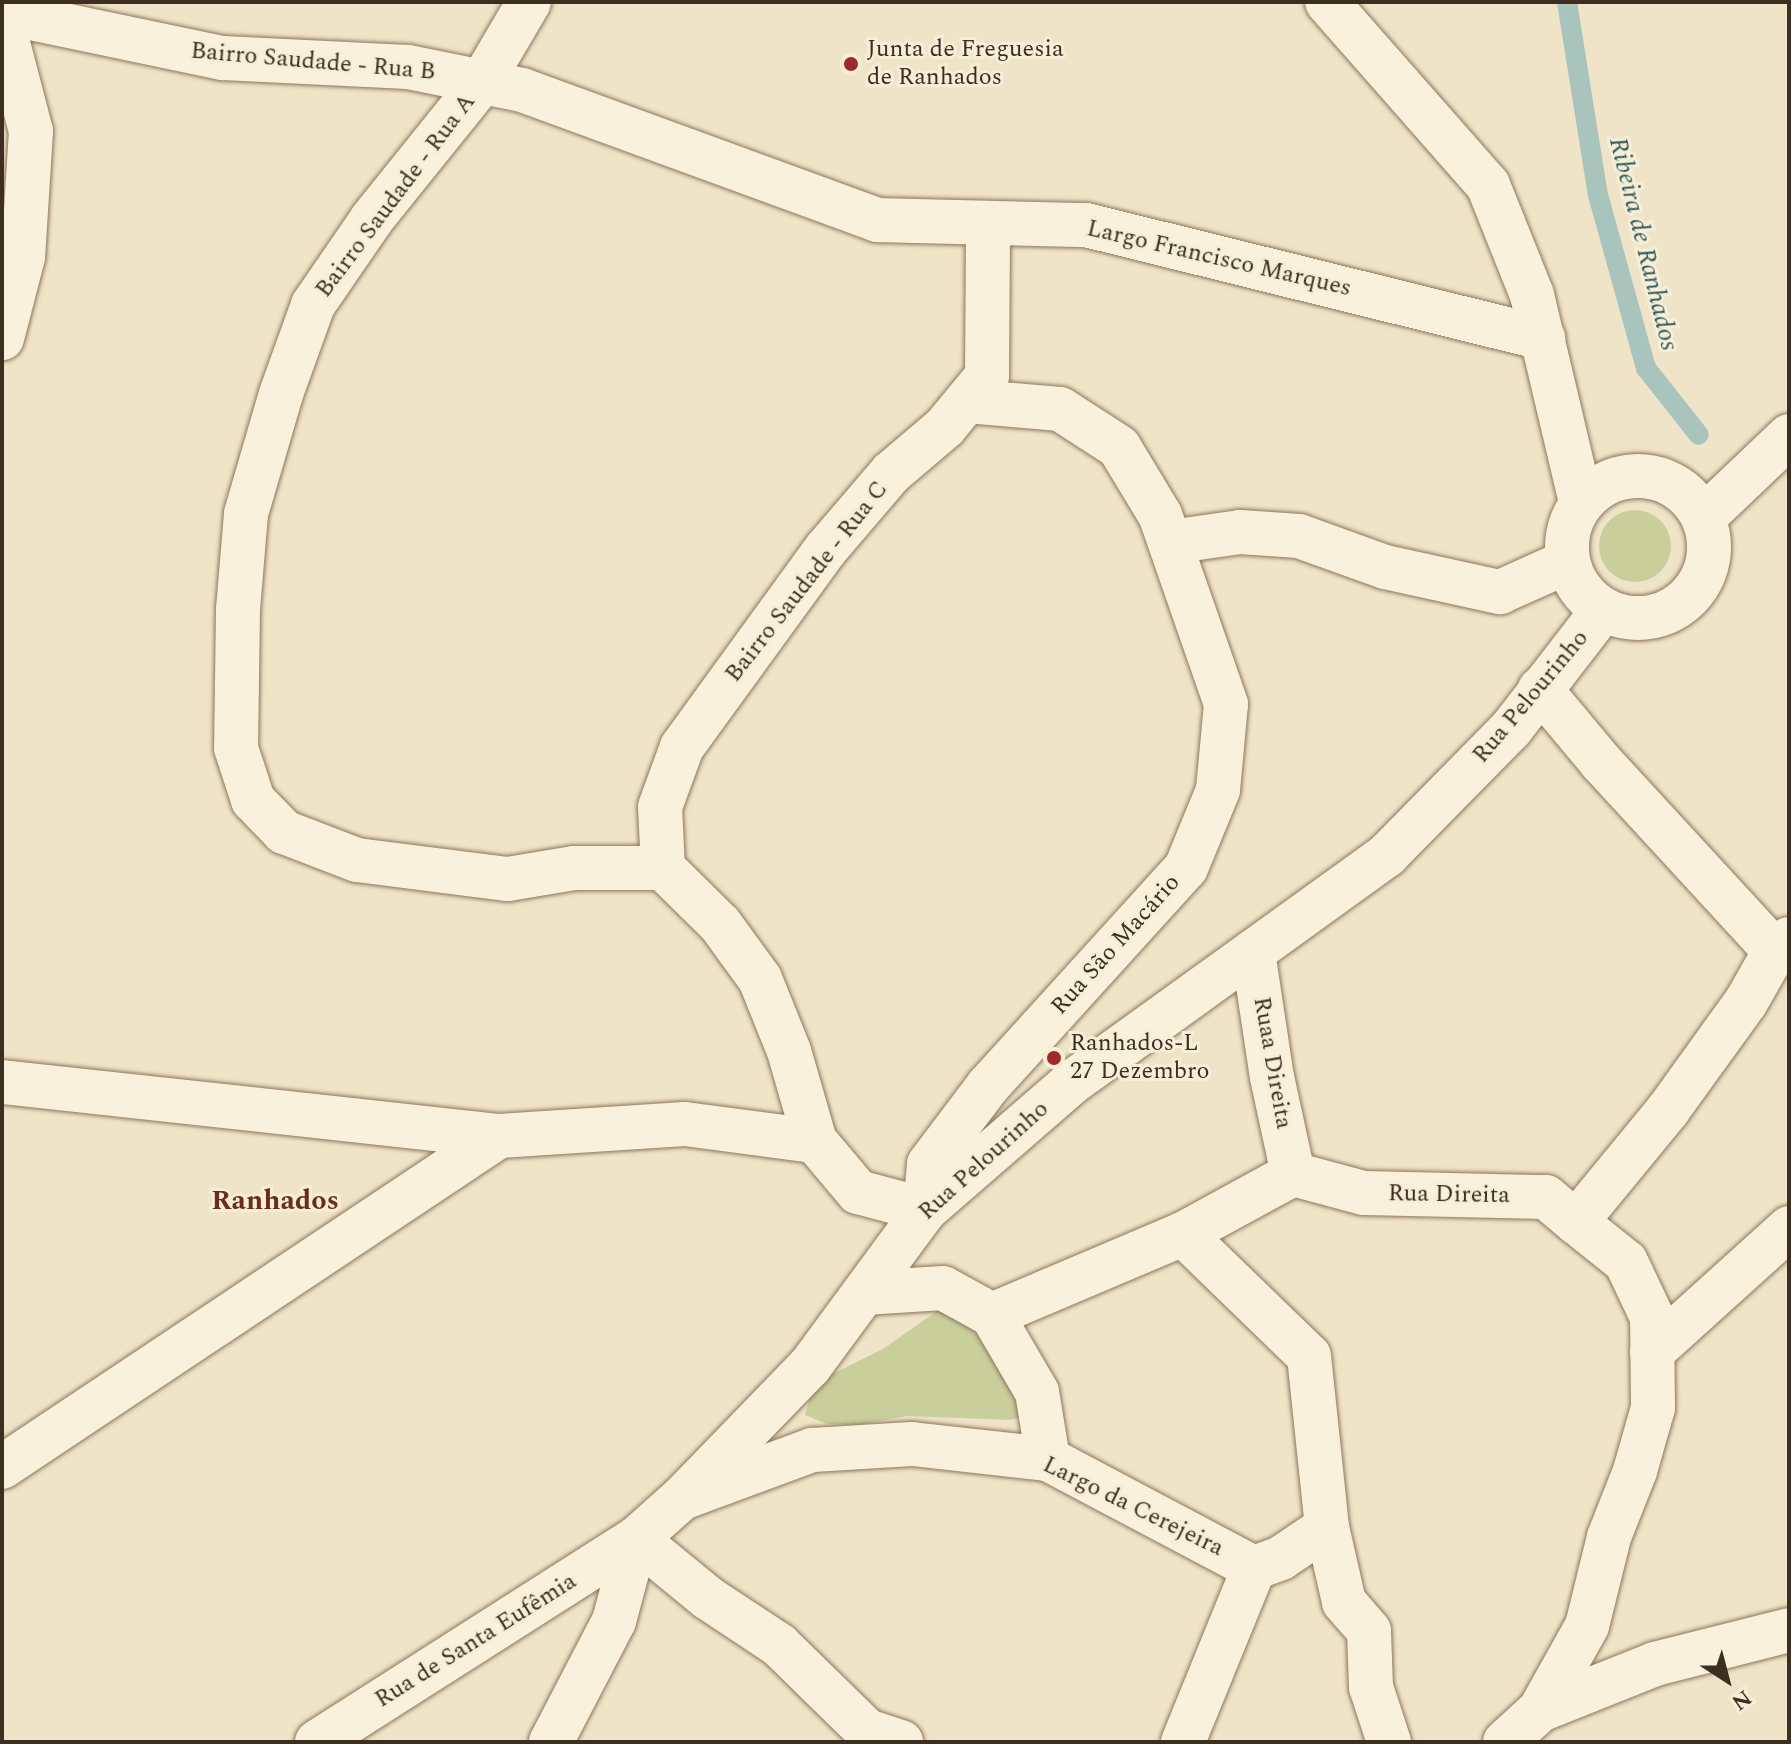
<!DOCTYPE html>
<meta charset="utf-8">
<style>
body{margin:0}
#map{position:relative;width:1791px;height:1744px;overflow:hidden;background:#f0e4c8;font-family:Spectral,serif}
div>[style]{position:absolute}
.green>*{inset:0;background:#c9cf9b}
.round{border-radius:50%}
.stream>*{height:20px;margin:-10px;padding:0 10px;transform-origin:10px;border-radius:10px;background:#a9c4bc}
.roads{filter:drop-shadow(0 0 2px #8d765c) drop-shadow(0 0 2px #8d765c)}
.street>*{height:44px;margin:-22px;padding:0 22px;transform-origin:22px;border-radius:22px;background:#faf1dc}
.secondary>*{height:44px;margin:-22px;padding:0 22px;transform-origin:22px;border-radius:22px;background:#faf1dc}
.secondary>.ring{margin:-22px;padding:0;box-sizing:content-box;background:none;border:44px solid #faf1dc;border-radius:50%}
.dots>*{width:22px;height:22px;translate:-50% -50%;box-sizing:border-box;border:4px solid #f7eed8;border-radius:50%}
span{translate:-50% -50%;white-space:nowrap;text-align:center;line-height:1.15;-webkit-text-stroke:6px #f7eed8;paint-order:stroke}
.poi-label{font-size:24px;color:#3d2e20}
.left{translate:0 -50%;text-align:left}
.street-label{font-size:24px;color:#3d2e20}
.water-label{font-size:26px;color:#2f5d5a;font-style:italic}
.quarter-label{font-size:28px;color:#6b2e1e;font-weight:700}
.frame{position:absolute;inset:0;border:4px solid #3d2e20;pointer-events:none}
.north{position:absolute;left:1687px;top:1640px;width:80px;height:80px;-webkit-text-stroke:6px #f7eed8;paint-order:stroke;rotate:144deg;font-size:22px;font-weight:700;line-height:32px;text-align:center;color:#3d2e20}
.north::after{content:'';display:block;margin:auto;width:28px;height:36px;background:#3d2e20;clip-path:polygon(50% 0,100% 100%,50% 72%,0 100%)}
</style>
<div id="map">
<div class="green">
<i class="round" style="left:1599px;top:510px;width:72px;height:72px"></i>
<i style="clip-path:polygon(947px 1304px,1011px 1370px,1021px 1417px,1010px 1420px,906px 1416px,860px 1425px,827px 1424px,805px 1415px,814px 1383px,883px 1349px)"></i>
</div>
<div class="stream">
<i style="left:1567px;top:2px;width:195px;rotate:80.9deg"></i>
<i style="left:1598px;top:195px;width:180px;rotate:74.5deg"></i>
<i style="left:1646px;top:368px;width:85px;rotate:51.7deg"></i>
</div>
<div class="roads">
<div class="street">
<i style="left:529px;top:2px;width:93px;rotate:120.4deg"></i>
<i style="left:482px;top:82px;width:176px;rotate:128.8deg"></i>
<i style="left:372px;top:219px;width:104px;rotate:124.5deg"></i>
<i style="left:313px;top:305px;width:95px;rotate:109.8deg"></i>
<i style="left:281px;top:394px;width:125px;rotate:106.3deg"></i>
<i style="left:246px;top:514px;width:95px;rotate:94.8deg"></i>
<i style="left:238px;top:609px;width:139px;rotate:90.8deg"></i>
<i style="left:236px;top:748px;width:55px;rotate:71.9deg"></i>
<i style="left:253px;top:800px;width:45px;rotate:45.9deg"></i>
<i style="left:284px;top:832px;width:78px;rotate:21deg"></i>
<i style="left:357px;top:860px;width:152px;rotate:7.2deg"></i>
<i style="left:508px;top:879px;width:67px;rotate:-9.5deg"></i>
<i style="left:574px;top:868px;width:89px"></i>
<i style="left:663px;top:868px;width:80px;rotate:44.5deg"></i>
<i style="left:720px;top:924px;width:68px;rotate:54deg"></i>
<i style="left:760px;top:979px;width:78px;rotate:68.1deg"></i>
<i style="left:789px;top:1051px;width:94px;rotate:73.9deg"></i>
<i style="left:815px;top:1141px;width:67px;rotate:49.9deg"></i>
<i style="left:858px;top:1192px;width:69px;rotate:15deg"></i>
<i style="left:925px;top:1210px;width:46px;rotate:-85deg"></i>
<i style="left:929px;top:1164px;width:98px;rotate:-52.9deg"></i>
<i style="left:988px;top:1086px;width:294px;rotate:-47.8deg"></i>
<i style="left:1186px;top:868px;width:84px;rotate:-67.7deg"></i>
<i style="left:1218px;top:790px;width:86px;rotate:-84.7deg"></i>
<i style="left:1226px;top:704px;width:200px;rotate:-109.2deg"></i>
<i style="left:1160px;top:515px;width:79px;rotate:-121.1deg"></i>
<i style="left:1119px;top:447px;width:70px;rotate:-147.2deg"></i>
<i style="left:1060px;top:409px;width:93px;rotate:-175.1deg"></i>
<i style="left:1327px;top:2px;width:244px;rotate:48.7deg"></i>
<i style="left:1488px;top:185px;width:118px;rotate:68.2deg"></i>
<i style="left:1532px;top:295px;width:214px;rotate:76.7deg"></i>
<i style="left:2px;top:12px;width:226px;rotate:11.8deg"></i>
<i style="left:223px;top:58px;width:185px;rotate:2.8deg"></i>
<i style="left:408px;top:67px;width:116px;rotate:11.4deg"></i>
<i style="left:522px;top:90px;width:378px;rotate:20.1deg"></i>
<i style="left:877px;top:220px;width:209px;rotate:1.4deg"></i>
<i style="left:1086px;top:225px;width:471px;rotate:13.9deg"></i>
<i style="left:2px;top:20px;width:115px;rotate:75.4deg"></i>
<i style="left:31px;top:131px;width:126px;rotate:93.6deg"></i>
<i style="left:23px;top:257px;width:84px;rotate:104.5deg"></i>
<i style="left:1170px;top:542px;width:71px;rotate:-8.1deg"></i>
<i style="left:1240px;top:532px;width:59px;rotate:3.9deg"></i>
<i style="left:1299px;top:536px;width:91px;rotate:19.8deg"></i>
<i style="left:1385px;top:567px;width:118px;rotate:12.3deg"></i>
<i style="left:1500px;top:592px;width:73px;rotate:-24.1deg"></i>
<i style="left:1540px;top:689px;width:95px;rotate:50.1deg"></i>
<i style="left:1601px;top:762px;width:257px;rotate:47.4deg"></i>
<i style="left:663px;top:868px;width:61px;rotate:-92.8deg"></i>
<i style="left:660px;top:807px;width:64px;rotate:-69.9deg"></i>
<i style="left:682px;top:747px;width:245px;rotate:-54deg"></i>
<i style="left:826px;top:549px;width:100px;rotate:-49.5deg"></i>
<i style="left:891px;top:473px;width:71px;rotate:-40.4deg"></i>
<i style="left:945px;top:427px;width:66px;rotate:-50.5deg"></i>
<i style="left:987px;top:376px;width:153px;rotate:-89.6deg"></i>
<i style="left:1253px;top:952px;width:126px;rotate:81.4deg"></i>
<i style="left:1272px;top:1077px;width:99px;rotate:77.8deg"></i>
<i style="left:2px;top:1082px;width:500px;rotate:6.2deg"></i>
<i style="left:1183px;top:1234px;width:175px;rotate:44.1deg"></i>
<i style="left:1309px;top:1356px;width:172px;rotate:84deg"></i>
<i style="left:1327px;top:1527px;width:77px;rotate:77.2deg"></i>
<i style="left:1344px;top:1602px;width:38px;rotate:49deg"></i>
<i style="left:1369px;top:1631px;width:56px;rotate:88deg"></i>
<i style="left:1371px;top:1687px;width:58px;rotate:71.9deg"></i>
<i style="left:864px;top:1293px;width:79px;rotate:-3.6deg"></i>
<i style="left:943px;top:1288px;width:56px;rotate:28.9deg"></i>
<i style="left:992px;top:1315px;width:89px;rotate:59.7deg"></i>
<i style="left:1037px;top:1392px;width:68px;rotate:80.7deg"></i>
<i style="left:992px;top:1315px;width:207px;rotate:-23deg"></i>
<i style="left:1183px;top:1234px;width:125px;rotate:-28.6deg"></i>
<i style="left:1293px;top:1174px;width:73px;rotate:15deg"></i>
<i style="left:1364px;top:1193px;width:182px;rotate:1.3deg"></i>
<i style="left:1546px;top:1197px;width:39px;rotate:40deg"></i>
<i style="left:1576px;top:1222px;width:145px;rotate:-50.6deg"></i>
<i style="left:1668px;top:1110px;width:133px;rotate:-54.2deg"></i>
<i style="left:1746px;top:1002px;width:59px;rotate:-60.4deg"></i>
<i style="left:1775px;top:951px;width:18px;rotate:-41deg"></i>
<i style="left:1652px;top:1352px;width:185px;rotate:-42.1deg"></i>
<i style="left:2px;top:1467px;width:597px;rotate:-33.66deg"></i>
<i style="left:499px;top:1136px;width:186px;rotate:-3.7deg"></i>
<i style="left:685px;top:1124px;width:131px;rotate:7.5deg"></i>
<i style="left:682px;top:1498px;width:139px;rotate:-20.3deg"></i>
<i style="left:812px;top:1450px;width:100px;rotate:-3.4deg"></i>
<i style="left:912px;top:1444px;width:137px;rotate:6.3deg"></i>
<i style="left:1048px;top:1459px;width:233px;rotate:27.9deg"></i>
<i style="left:1540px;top:1710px;width:96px;rotate:-60.8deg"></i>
<i style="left:1587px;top:1626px;width:92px;rotate:-76.1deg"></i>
<i style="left:1609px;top:1537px;width:71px;rotate:-68.5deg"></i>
<i style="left:1635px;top:1471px;width:66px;rotate:-74.1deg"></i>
<i style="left:1653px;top:1408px;width:91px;rotate:-90.6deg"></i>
<i style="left:1652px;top:1317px;width:61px;rotate:-115.3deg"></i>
<i style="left:1626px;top:1262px;width:64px;rotate:-141.3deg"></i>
<i style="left:317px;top:1742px;width:378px;rotate:-32.5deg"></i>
<i style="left:636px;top:1539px;width:93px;rotate:39.3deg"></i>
<i style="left:708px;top:1598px;width:85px;rotate:33.5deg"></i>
<i style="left:779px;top:1645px;width:123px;rotate:44.3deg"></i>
<i style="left:867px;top:1731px;width:36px;rotate:18deg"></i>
<i style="left:1183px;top:1742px;width:188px;rotate:-67.8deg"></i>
<i style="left:1254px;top:1568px;width:29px;rotate:-20deg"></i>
<i style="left:1281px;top:1558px;width:55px;rotate:-34deg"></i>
</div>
<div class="secondary">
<i class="ring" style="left:1567px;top:476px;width:98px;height:98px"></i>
<i style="left:1704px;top:517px;width:117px;rotate:-43.6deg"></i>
<i style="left:551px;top:1742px;width:136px;rotate:-62.5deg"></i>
<i style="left:614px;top:1621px;width:85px;rotate:-75deg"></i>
<i style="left:636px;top:1539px;width:62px;rotate:-41.7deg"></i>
<i style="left:682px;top:1498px;width:184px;rotate:-45.9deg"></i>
<i style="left:810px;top:1366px;width:194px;rotate:-53.6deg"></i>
<i style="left:925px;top:1210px;width:194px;rotate:-41deg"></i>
<i style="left:1071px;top:1083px;width:390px;rotate:-35.8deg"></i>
<i style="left:1387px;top:855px;width:177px;rotate:-45.5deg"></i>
<i style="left:1511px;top:729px;width:150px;rotate:-52.3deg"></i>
<i style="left:1505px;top:1742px;width:47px;rotate:-42.4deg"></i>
<i style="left:1540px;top:1710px;width:124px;rotate:-21.8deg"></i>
<i style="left:1655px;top:1664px;width:138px;rotate:-14.2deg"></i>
</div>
</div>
<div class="dots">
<i style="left:851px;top:64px;background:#9e2a2b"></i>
<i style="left:1054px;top:1058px;background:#9e2a2b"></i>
</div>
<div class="poi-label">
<span class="left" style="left:867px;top:64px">Junta de Freguesia<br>de Ranhados</span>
<span class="left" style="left:1070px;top:1058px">Ranhados-L<br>27 Dezembro</span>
</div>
<div class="street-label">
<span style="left:313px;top:62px;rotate:5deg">Bairro Saudade - Rua B</span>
<span style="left:396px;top:196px;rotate:-53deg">Bairro Saudade - Rua A</span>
<span style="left:1219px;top:259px;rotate:13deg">Largo Francisco Marques</span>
<span style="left:807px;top:582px;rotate:-52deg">Bairro Saudade - Rua C</span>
<span style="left:1531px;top:697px;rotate:-50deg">Rua Pelourinho</span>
<span style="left:1116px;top:945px;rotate:-48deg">Rua São Macário</span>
<span style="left:1272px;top:1063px;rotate:80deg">Ruaa Direita</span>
<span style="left:984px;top:1161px;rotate:-42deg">Rua Pelourinho</span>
<span style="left:1449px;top:1195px;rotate:1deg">Rua Direita</span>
<span style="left:1133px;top:1507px;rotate:26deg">Largo da Cerejeira</span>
<span style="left:476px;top:1641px;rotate:-32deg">Rua de Santa Eufêmia</span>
</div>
<div class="water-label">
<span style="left:1643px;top:244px;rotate:76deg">Ribeira de Ranhados</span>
</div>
<div class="quarter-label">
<span style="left:275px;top:1201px">Ranhados</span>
</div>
<div class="frame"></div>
<div class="north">N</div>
</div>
